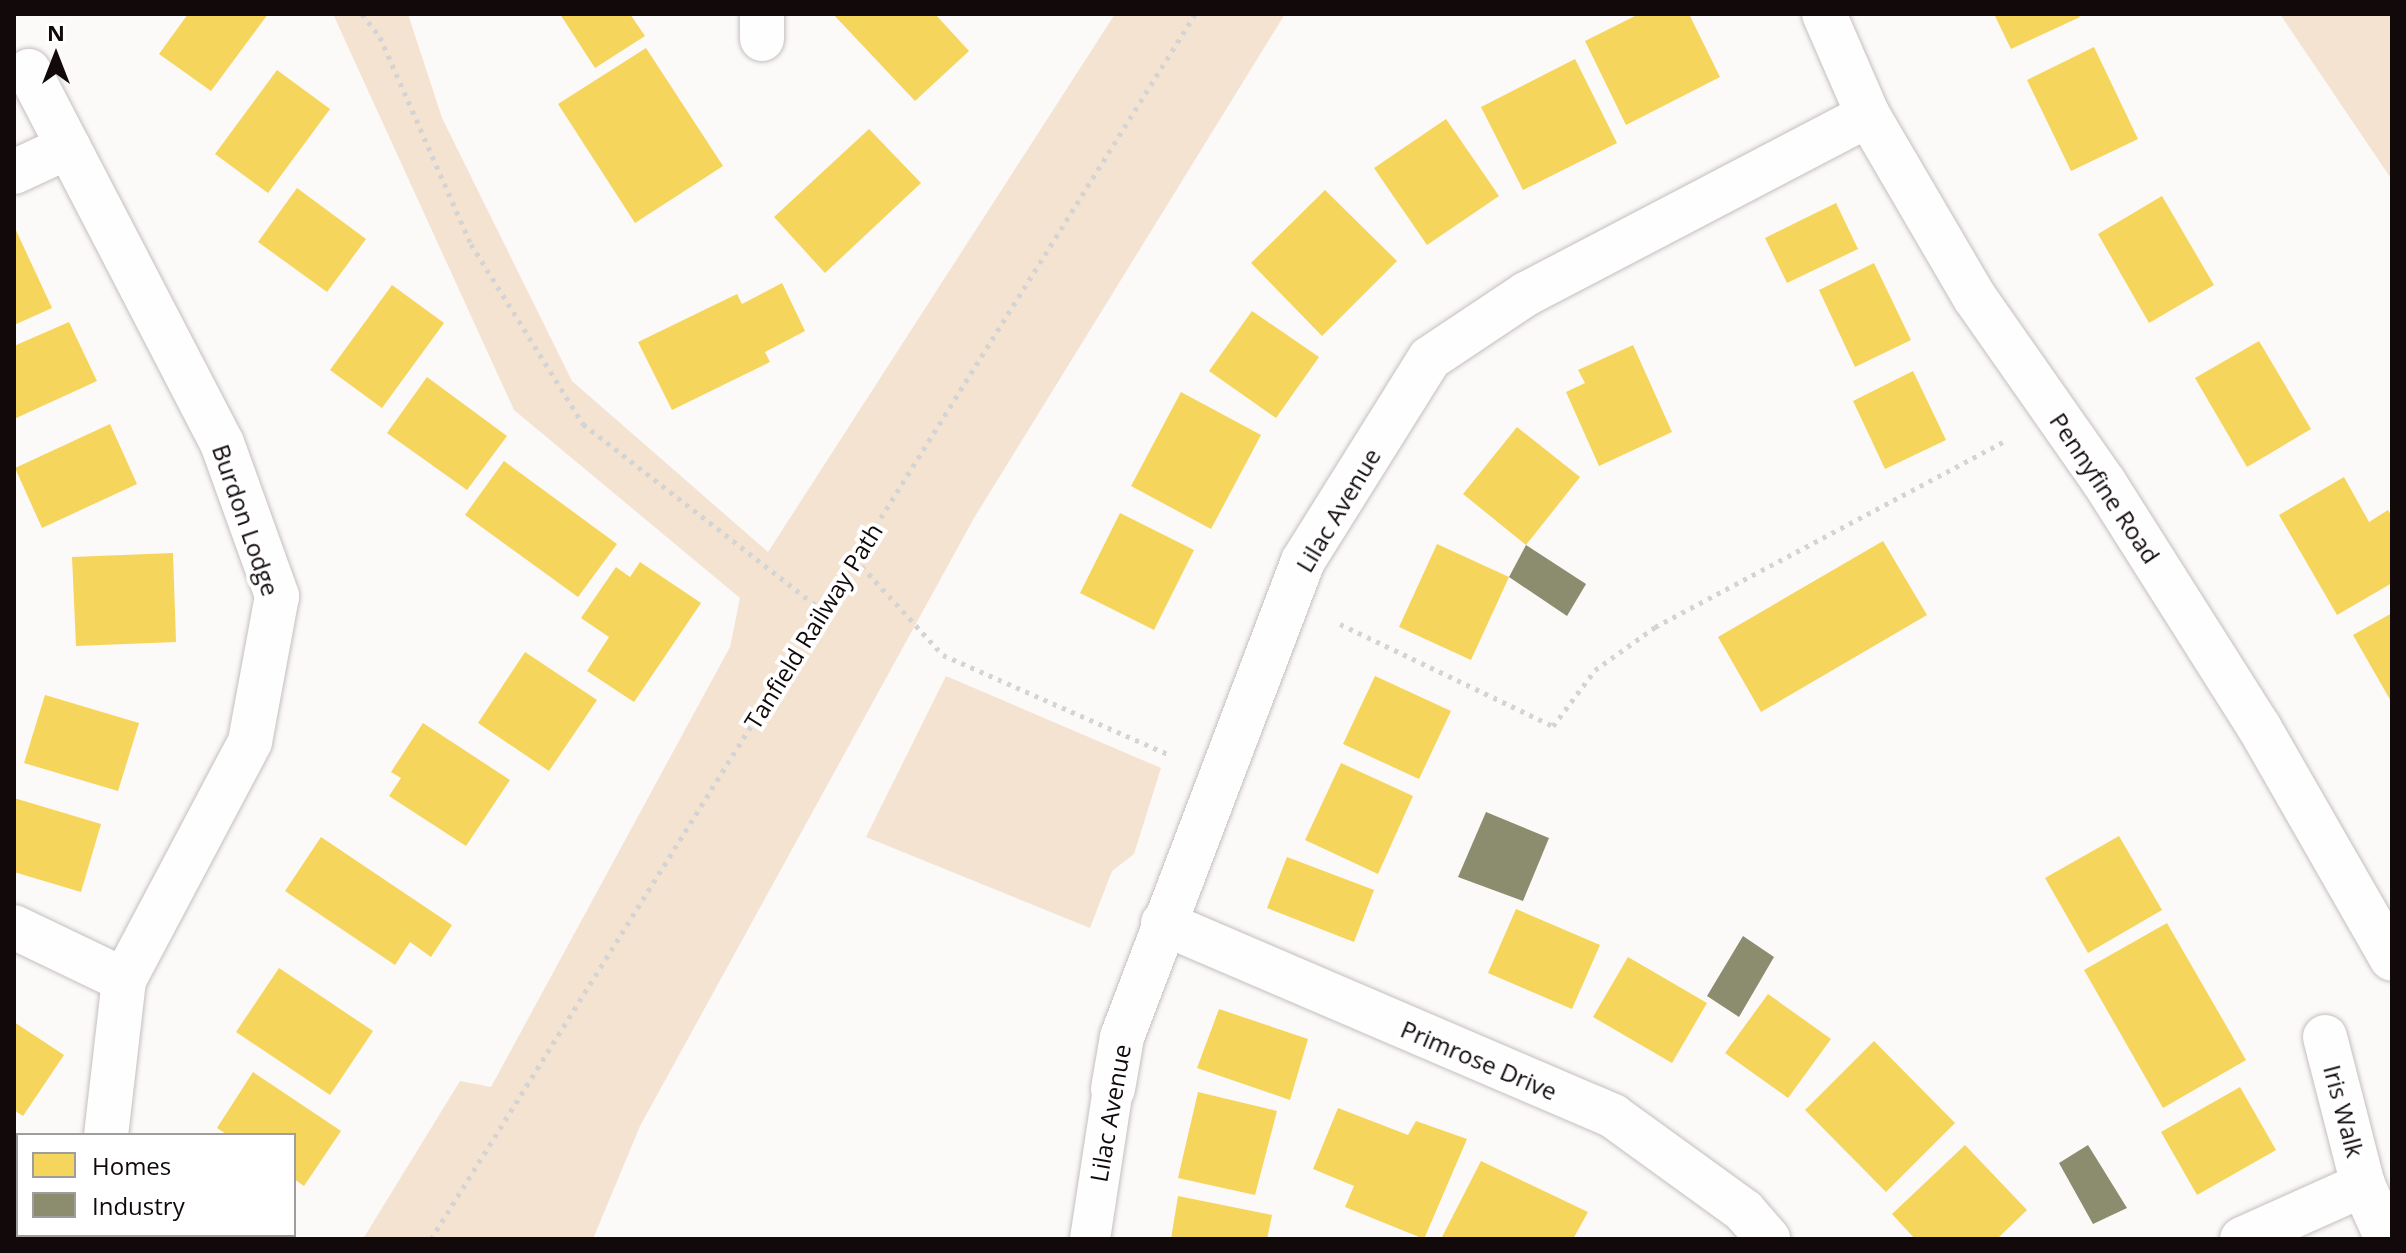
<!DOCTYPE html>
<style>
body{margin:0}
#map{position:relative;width:2406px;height:1253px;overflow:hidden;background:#fcf9f9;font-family:"Open Sans",sans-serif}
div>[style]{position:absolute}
.green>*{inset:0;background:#f4e3d1}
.homes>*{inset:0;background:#f6d55c}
.industry>*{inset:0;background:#8c8c6e}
.path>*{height:5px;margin-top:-2.5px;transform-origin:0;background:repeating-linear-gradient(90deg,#d5d4d4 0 4px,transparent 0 10px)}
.roads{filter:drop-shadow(0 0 2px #c5bfbf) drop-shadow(0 0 2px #c5bfbf)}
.pedestrian>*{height:40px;margin:-20px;padding:0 20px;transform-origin:20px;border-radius:20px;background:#fffefe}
.minor>*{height:44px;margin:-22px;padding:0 22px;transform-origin:22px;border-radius:22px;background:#fffefe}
.tertiary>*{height:44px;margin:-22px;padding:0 22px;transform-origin:22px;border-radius:22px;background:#fffefe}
span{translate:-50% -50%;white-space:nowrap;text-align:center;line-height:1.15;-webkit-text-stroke:8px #fff;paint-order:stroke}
.street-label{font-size:24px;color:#11090a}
.frame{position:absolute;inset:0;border:16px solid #11090a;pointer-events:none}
.legend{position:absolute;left:16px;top:1133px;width:280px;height:104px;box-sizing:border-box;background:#fff;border:2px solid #a09d9d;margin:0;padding:10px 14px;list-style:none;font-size:24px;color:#11090a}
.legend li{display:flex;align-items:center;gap:16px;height:40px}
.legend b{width:40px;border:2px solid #a09d9d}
.north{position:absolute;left:16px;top:16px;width:80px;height:80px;-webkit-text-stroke:6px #fff;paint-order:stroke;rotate:0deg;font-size:22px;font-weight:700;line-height:32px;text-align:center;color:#11090a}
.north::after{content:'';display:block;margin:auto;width:28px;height:36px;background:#11090a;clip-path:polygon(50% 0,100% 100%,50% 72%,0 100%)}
</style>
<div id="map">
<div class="green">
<i style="clip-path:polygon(333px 14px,408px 14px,442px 118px,572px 381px,768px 552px,1115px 14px,1285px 14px,974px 518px,640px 1126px,593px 1239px,363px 1239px,460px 1081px,491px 1087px,730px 647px,740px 598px,514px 410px)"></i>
<i style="clip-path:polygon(2280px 14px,2392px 14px,2392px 180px)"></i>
<i style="clip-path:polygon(946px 676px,1161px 768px,1134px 854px,1112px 871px,1090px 928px,866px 837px)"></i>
</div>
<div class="homes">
<i style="clip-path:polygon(188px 14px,268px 14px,211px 91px,159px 54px)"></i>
<i style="clip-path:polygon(560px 14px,630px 14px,645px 36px,595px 68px)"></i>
<i style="clip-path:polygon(833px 14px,935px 14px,969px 51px,915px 101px)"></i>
<i style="clip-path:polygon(1639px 14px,1689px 14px,1720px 77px,1626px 125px,1585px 41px)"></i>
<i style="clip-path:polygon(1994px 14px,2078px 14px,2080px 17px,2011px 49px)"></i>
<i style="clip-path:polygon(2094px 47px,2138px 139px,2071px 171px,2027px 80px)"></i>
<i style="clip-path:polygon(646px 48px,723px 166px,635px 223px,558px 104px)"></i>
<i style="clip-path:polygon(1575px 59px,1617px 143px,1523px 190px,1481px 107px)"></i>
<i style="clip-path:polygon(277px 70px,330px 109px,268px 193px,215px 154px)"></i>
<i style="clip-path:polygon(1446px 119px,1499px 196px,1427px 245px,1374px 168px)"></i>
<i style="clip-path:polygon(869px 129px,921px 183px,825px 273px,774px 217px)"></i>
<i style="clip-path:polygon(297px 188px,366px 239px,327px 292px,258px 242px)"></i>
<i style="clip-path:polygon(1325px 190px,1397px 261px,1322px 336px,1251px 263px)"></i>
<i style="clip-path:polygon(2162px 196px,2214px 285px,2149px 323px,2098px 234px)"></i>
<i style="clip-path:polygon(1836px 203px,1858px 249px,1787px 283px,1765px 238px)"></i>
<i style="clip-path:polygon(14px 226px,52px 308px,14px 325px)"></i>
<i style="clip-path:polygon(1874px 263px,1911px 340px,1855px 367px,1819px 290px)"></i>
<i style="clip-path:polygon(782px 283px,805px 331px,765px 352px,770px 362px,672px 410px,638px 342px,737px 294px,742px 304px)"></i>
<i style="clip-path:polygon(392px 285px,444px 323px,382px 408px,330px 370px)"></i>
<i style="clip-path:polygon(1252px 311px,1319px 357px,1276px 418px,1209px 371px)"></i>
<i style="clip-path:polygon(69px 322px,97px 381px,14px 419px,14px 346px)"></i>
<i style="clip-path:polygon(2259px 341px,2311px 429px,2247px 467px,2195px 378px)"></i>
<i style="clip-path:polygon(1633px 345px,1672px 432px,1599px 466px,1566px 392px,1585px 383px,1578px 370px)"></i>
<i style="clip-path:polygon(1913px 371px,1946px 440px,1885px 469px,1853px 401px)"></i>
<i style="clip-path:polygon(427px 377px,507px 436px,467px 490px,387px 433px)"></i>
<i style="clip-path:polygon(1181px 392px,1261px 435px,1211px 529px,1131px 486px)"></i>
<i style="clip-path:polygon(110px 424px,137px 484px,42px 528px,15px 468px)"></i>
<i style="clip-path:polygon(1517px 427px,1580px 477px,1526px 545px,1463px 494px)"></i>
<i style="clip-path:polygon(504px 461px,617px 544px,578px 597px,465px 515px)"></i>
<i style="clip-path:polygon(2344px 477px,2369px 522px,2388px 510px,2392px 517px,2392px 583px,2337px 615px,2279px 515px)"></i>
<i style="clip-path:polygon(1120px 513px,1194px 550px,1154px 630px,1080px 593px)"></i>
<i style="clip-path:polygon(1883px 541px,1927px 615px,1761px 712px,1718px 637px)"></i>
<i style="clip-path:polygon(1437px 544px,1509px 577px,1471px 660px,1399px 627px)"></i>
<i style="clip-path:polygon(173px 553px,176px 642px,76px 646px,72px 557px)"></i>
<i style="clip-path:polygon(640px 562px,701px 603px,634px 702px,587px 671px,609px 637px,581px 618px,616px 567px,630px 577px)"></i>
<i style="clip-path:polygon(2392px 613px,2392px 703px,2353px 635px)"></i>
<i style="clip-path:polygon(525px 652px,597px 700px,549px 771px,478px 723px)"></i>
<i style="clip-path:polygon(1375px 676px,1451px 711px,1419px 779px,1343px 744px)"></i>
<i style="clip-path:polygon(45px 695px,139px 723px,118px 791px,24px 763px)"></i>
<i style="clip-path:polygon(423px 723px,510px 780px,466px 846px,389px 796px,401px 778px,391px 772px)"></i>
<i style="clip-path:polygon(1341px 763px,1413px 796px,1378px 874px,1305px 840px)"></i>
<i style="clip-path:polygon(14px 798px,101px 824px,81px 892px,14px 872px)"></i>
<i style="clip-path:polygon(2119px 836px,2162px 910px,2088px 953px,2045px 878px)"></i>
<i style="clip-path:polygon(321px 837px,452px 925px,431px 957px,410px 942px,395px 965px,285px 891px)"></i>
<i style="clip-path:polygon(1287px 857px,1374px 890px,1354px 942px,1267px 908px)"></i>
<i style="clip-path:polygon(1516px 909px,1600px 945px,1572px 1009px,1488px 973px)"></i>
<i style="clip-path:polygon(2167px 923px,2246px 1060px,2163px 1108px,2084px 970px)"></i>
<i style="clip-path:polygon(1628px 957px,1707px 1003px,1672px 1063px,1593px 1017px)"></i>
<i style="clip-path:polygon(279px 968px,373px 1031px,330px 1095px,236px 1032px)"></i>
<i style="clip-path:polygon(1768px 994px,1831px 1039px,1788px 1098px,1725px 1053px)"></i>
<i style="clip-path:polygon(1219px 1009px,1308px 1039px,1290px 1100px,1197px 1068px)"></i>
<i style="clip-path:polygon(14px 1022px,64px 1055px,23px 1116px,14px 1110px)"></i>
<i style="clip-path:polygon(1874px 1041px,1955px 1123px,1886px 1192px,1805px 1110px)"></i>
<i style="clip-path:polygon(253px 1072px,341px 1131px,304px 1186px,294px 1179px,294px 1135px,228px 1135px,217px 1128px)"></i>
<i style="clip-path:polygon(2240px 1087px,2276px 1150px,2197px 1195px,2161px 1132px)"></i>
<i style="clip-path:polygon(1198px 1092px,1277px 1111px,1255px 1195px,1178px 1178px)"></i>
<i style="clip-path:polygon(1338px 1108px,1408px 1135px,1416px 1121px,1467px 1139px,1424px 1239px,1345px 1207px,1354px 1186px,1313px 1169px)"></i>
<i style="clip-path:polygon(1965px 1145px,2027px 1210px,1997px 1239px,1915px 1239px,1892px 1214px)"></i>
<i style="clip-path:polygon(1481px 1161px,1588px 1212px,1573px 1239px,1441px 1239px)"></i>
<i style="clip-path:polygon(1178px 1196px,1272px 1215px,1267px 1239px,1171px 1239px)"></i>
<i style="clip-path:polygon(165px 1235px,261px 1235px,267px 1239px,162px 1239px)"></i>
</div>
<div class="industry">
<i style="clip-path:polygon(1526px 545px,1586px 584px,1567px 616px,1509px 577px)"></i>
<i style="clip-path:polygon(1486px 812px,1549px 838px,1523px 901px,1458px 877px)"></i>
<i style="clip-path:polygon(1743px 936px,1774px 957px,1739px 1017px,1707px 996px)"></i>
<i style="clip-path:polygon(2088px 1145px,2127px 1208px,2093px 1224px,2059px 1163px)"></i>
</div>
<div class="path">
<i style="left:362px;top:14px;width:29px;rotate:52deg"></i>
<i style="left:380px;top:37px;width:226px;rotate:66.3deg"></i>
<i style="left:471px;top:244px;width:212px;rotate:58.1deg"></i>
<i style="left:583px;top:424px;width:304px;rotate:37.9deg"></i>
<i style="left:855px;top:559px;width:130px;rotate:47.5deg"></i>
<i style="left:943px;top:655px;width:248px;rotate:23.8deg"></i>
<i style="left:1340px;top:624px;width:236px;rotate:25.6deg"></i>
<i style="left:1553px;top:726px;width:70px;rotate:-53.1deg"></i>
<i style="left:1595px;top:670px;width:74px;rotate:-35.6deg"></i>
<i style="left:1655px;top:627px;width:398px;rotate:-28deg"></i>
<i style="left:431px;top:1239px;width:1444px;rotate:-58.05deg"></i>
</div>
<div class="roads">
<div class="pedestrian">
<i style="left:1090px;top:1239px;width:152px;rotate:-81.3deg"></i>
</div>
<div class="minor">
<i style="left:762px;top:14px;width:25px;rotate:90deg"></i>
<i style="left:29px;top:71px;width:419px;rotate:62.6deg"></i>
<i style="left:222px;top:443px;width:163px;rotate:70.2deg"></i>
<i style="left:277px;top:596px;width:148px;rotate:100.5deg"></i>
<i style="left:250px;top:742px;width:269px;rotate:117.9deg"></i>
<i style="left:124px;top:980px;width:156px;rotate:96.6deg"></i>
<i style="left:14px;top:172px;width:60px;rotate:-24.8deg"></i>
<i style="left:1163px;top:923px;width:490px;rotate:23.2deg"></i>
<i style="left:1613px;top:1116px;width:162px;rotate:35.9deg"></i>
<i style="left:1744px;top:1211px;width:37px;rotate:49deg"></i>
<i style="left:14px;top:927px;width:122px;rotate:25.7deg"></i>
<i style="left:2325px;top:1037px;width:153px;rotate:75.6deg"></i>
<i style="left:2363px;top:1185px;width:59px;rotate:66deg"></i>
<i style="left:1113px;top:1089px;width:53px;rotate:-80.2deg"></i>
<i style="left:1122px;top:1037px;width:509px;rotate:-69.18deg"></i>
<i style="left:1303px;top:561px;width:239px;rotate:-58deg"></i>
<i style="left:1430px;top:358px;width:115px;rotate:-33.7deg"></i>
<i style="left:1526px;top:294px;width:386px;rotate:-27.6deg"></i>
<i style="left:80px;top:1239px;width:4px;rotate:-63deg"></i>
<i style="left:2242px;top:1239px;width:133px;rotate:-24.1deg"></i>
</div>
<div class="tertiary">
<i style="left:1824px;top:14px;width:110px;rotate:66.5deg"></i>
<i style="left:1868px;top:115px;width:212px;rotate:59.7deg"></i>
<i style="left:1975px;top:298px;width:225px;rotate:55deg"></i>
<i style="left:2104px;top:482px;width:290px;rotate:57.7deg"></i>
<i style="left:2259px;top:727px;width:267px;rotate:60.2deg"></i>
</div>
</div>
<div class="street-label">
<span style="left:2105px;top:488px;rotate:56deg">Pennyfine Road</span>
<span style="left:1338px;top:510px;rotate:-59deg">Lilac Avenue</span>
<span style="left:246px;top:520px;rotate:71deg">Burdon Lodge</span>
<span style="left:813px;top:626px;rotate:-58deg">Tanfield Railway Path</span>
<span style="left:1479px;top:1060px;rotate:23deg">Primrose Drive</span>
<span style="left:2344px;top:1111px;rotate:75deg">Iris Walk</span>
<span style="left:1110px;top:1113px;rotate:-80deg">Lilac Avenue</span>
</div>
<div class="frame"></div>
<ul class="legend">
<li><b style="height:22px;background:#f6d55c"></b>Homes</li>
<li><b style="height:22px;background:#8c8c6e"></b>Industry</li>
</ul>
<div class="north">N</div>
</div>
